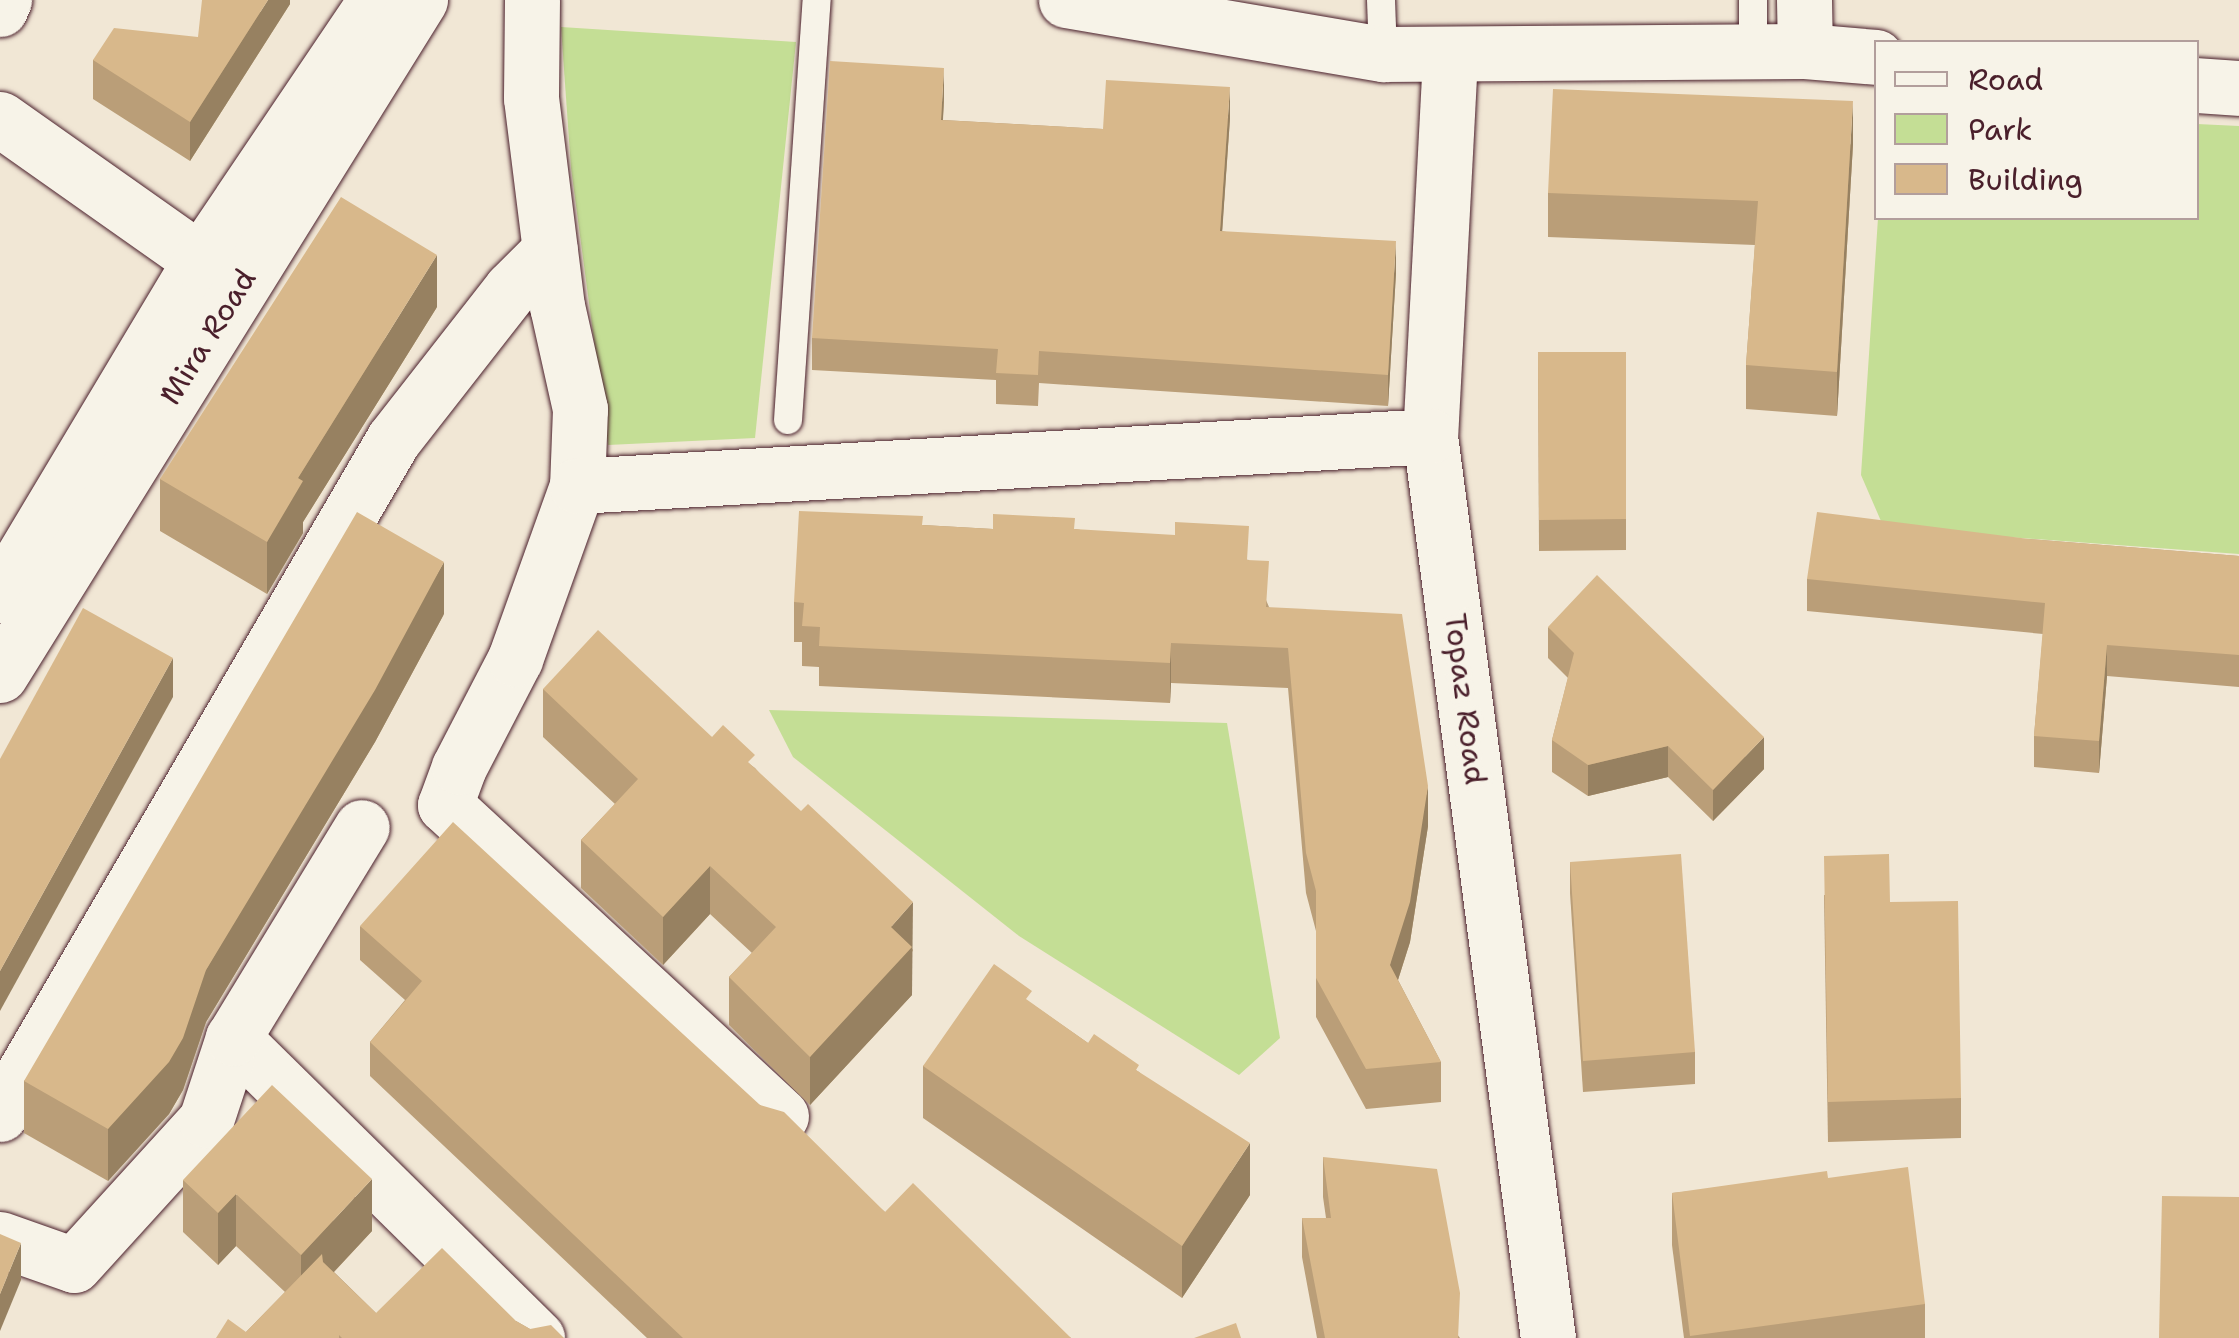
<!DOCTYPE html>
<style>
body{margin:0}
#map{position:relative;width:2239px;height:1338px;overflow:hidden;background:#f1e7d5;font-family:"Shantell Sans",sans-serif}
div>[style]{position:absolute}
.green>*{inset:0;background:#c4de95}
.roads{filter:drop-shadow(0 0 2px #4a1f2b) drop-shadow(0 0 2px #4a1f2b)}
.lane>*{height:28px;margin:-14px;padding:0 14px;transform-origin:14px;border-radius:14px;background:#f7f3e8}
.street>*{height:55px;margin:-27.5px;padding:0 27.5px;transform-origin:27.5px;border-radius:27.5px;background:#f7f3e8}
.secondary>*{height:55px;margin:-27.5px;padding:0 27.5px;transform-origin:27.5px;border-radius:27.5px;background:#f7f3e8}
.wall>*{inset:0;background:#ba9e78}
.shaded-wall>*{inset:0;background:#978161}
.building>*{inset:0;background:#d8b88b}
span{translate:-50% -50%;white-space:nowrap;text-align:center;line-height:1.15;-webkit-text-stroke:10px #f7f3e8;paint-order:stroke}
.street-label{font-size:30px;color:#4a1f2b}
.legend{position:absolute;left:1874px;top:40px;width:325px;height:180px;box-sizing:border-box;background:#f7f3e8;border:2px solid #b29e9c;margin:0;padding:12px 18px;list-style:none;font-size:30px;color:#4a1f2b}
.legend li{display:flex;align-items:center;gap:20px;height:50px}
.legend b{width:50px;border:2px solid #b29e9c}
</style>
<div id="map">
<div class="green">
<i style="clip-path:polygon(561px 27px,796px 42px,755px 438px,608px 445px,571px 168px)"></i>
<i style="clip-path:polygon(2197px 124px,2239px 126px,2239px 554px,1884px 528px,1861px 475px,1878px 218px,2196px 218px)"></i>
<i style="clip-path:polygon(769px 710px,1227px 723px,1280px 1038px,1239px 1075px,1019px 936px,793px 757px)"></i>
</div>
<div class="roads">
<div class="lane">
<i style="left:1381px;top:0;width:54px;rotate:87.9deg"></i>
<i style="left:1753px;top:0;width:53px;rotate:90deg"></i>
<i style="left:788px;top:420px;width:421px;rotate:-86.1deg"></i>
</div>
<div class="street">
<i style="left:532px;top:0;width:98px;rotate:90.6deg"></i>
<i style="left:531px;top:98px;width:210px;rotate:82.9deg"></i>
<i style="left:557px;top:306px;width:106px;rotate:77.4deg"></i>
<i style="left:580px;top:409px;width:77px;rotate:92.2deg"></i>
<i style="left:1804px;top:0;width:51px;rotate:88.9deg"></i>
<i style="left:0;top:9px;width:10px;rotate:-66deg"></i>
<i style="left:1450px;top:57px;width:380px;rotate:93deg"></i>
<i style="left:1430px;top:436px;width:910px;rotate:82.55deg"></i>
<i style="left:233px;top:1038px;width:427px;rotate:44.6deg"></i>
<i style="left:0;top:1114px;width:780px;rotate:-59.75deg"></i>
<i style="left:393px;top:440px;width:192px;rotate:-52deg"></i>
<i style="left:511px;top:289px;width:55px;rotate:-45deg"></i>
<i style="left:781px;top:1116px;width:458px;rotate:-137.2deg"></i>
<i style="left:445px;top:805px;width:40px;rotate:-69.8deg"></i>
<i style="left:459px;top:767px;width:122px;rotate:-62.6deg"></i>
<i style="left:515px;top:659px;width:184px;rotate:-70.3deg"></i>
<i style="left:577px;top:486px;width:854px;rotate:-3.35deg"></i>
<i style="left:0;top:1239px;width:78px;rotate:19.4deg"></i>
<i style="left:74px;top:1265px;width:196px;rotate:-47.7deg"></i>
<i style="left:206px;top:1120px;width:86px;rotate:-71.8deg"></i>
<i style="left:233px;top:1038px;width:247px;rotate:-58.6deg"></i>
</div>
<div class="secondary">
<i style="left:1066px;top:0;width:322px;rotate:9.7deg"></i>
<i style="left:1383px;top:54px;width:422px;rotate:-0.4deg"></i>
<i style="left:1805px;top:51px;width:71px;rotate:4.8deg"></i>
<i style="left:2196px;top:85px;width:43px;rotate:4deg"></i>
<i style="left:0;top:119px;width:279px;rotate:35.2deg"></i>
<i style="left:0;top:595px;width:388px;rotate:-59.1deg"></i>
<i style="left:199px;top:262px;width:316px;rotate:-56deg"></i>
<i style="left:0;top:675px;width:795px;rotate:-58.11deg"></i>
</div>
</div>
<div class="wall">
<i style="clip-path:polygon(290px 0,290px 4px,190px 161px,93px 99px,93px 60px,198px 37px)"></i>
<i style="clip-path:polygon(944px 99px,943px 120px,1103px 129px,1230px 118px,1222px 231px,1396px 273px,1388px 406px,1039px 383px,1038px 406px,996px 404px,996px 380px,812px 370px,812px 338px)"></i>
<i style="clip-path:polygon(1853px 144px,1837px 416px,1746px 409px,1746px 365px,1755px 245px,1548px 237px,1548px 193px)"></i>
<i style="clip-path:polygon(437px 307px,303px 522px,303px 533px,267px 594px,160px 531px,160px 479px)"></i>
<i style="clip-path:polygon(1538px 352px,1626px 352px,1626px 550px,1539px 551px)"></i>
<i style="clip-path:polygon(923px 525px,993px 529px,1075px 529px,1249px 560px,1269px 607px,1428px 826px,1410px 942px,1398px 980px,1441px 1062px,1441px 1102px,1366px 1109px,1316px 1017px,1316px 931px,1306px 893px,1288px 688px,1171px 683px,1170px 703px,819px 686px,819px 667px,802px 666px,802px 642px,794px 642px,794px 602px)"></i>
<i style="clip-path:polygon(2029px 539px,2239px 556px,2239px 687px,2107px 676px,2099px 773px,2034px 767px,2034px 736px,2043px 634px,1807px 611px,1807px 579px)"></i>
<i style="clip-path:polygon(444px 614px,375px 742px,206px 1022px,183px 1090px,169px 1114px,108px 1181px,24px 1133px,24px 1081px)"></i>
<i style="clip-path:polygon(1548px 627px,1764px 769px,1713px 821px,1668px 777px,1588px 796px,1552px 772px,1552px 740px,1568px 678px,1548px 658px)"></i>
<i style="clip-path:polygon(543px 689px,712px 737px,755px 768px,913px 950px,912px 952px,912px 995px,810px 1105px,729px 1025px,729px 977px,752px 953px,710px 914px,663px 965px,581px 888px,581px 840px,615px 804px,543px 737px)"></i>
<i style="clip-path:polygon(1570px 862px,1695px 1052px,1695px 1084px,1583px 1092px,1570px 893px)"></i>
<i style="clip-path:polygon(1824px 895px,1890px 902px,1961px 1098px,1961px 1138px,1828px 1142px)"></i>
<i style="clip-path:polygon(360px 926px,760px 1105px,885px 1212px,1071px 1338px,647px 1338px,370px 1076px,370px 1042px,405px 1000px,360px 960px)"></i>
<i style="clip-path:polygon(1032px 1004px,1088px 1043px,1139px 1072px,1250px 1195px,1182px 1298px,923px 1118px,923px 1066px)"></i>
<i style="clip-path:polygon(1323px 1157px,1460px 1338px,1317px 1338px,1302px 1257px,1302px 1218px,1326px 1218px,1323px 1197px)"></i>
<i style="clip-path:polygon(1828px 1178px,1925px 1304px,1925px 1338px,1684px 1338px,1672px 1245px,1672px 1193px)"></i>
<i style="clip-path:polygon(183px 1180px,372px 1231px,334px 1272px,376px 1313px,516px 1321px,530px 1329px,564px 1338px,216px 1338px,246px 1332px,285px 1292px,236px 1246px,218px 1265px,183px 1232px)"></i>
</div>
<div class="shaded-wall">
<i style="clip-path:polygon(268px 0,290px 0,290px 4px,190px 161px,190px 122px)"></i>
<i style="clip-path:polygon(944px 68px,944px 99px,941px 151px,941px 120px)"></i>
<i style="clip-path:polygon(1230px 87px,1230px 118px,1220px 263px,1220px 231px)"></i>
<i style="clip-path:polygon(1853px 101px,1853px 144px,1837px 416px,1837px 372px)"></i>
<i style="clip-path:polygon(1396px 241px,1396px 273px,1388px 406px,1388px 375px)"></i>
<i style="clip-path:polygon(437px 255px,437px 307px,303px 522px,303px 533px,267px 594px,267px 542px,298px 478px)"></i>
<i style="clip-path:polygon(444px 562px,444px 614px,375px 742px,206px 1022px,183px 1090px,169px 1114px,108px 1181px,108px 1129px,206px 970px)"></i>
<i style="clip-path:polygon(1171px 643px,1171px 683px,1170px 703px,1170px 663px)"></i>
<i style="clip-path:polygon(2107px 645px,2107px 676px,2099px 773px,2099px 741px)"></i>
<i style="clip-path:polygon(173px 658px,173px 697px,0 1011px,0 971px)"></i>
<i style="clip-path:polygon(1764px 737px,1764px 769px,1713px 821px,1713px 790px)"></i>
<i style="clip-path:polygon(1668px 746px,1668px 777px,1588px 796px,1588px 765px)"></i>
<i style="clip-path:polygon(1428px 786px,1428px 826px,1410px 942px,1390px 1005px,1390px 965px)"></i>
<i style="clip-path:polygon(710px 866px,710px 914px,663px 965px,663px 917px)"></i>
<i style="clip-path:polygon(913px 902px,912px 995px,810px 1105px,810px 1057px,891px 927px)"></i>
<i style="clip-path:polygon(1250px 1143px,1250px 1195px,1182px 1298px,1182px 1246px)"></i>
<i style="clip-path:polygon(372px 1179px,372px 1231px,301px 1307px,301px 1255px)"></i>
<i style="clip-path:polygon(236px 1194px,236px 1246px,218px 1265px,218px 1213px)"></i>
<i style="clip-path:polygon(21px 1243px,21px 1280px,0 1331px,0 1294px)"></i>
</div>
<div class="building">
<i style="clip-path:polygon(202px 0,268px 0,190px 122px,93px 60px,114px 28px,198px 37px)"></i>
<i style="clip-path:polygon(830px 61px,944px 68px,941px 120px,1103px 129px,1106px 80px,1230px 87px,1220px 231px,1396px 241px,1388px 375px,1039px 351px,1038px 375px,996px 373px,998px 349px,812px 338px)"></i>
<i style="clip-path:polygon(1553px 89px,1853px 101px,1837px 372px,1746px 365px,1758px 201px,1548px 193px)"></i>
<i style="clip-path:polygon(341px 197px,437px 255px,298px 478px,303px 481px,267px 542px,160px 479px)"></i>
<i style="clip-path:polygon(1538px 352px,1626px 352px,1626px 519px,1539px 520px)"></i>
<i style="clip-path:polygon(799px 511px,923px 516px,922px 525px,993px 529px,993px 514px,1075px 518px,1074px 529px,1175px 535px,1175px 522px,1249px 526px,1247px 560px,1269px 561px,1266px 607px,1402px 614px,1428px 786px,1410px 902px,1390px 965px,1441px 1062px,1366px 1069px,1316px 978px,1316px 891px,1306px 853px,1288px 648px,1171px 643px,1170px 663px,819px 646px,820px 627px,802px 626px,804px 603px,794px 602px)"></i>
<i style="clip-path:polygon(357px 512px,444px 562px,375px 690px,206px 970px,183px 1038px,169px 1062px,108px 1129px,24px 1081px)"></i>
<i style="clip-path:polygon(1817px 512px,2029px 539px,2239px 556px,2239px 655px,2107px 645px,2099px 741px,2034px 736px,2045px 603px,1807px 579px)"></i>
<i style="clip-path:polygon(1597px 575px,1764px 737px,1713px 790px,1668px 746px,1588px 765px,1552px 740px,1574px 653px,1548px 627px)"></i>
<i style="clip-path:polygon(83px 608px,173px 658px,0 971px,0 759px)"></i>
<i style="clip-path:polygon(598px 630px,712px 737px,723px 725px,755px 755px,748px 762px,801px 811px,808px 804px,913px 902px,891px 927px,912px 947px,810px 1057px,729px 977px,776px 927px,710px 866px,663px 917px,581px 840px,638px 779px,543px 689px)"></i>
<i style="clip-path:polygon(453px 822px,760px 1105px,784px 1112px,885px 1212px,913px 1183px,1071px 1338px,683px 1338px,370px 1042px,422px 981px,360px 926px)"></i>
<i style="clip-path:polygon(1681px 854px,1695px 1052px,1583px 1061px,1570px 862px)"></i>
<i style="clip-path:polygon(1889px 854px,1890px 902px,1958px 901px,1961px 1098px,1828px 1102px,1824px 856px)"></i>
<i style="clip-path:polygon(994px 964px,1032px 991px,1026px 999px,1088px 1043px,1094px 1034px,1139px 1065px,1136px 1070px,1250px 1143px,1182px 1246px,923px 1066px)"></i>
<i style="clip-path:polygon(272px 1085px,372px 1179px,301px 1255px,236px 1194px,218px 1213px,183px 1180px)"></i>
<i style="clip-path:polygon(1323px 1157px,1437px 1169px,1460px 1293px,1458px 1338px,1325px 1338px,1302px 1218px,1331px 1218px)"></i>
<i style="clip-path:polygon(1908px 1167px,1925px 1304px,1690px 1336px,1672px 1193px,1827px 1171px,1828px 1178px)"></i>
<i style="clip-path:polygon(2162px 1196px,2239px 1197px,2239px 1338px,2159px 1338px)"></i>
<i style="clip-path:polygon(0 1234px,21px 1243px,0 1294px)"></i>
<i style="clip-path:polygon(442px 1248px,516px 1321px,530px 1329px,551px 1325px,564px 1338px,342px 1338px,339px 1335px,339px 1338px,216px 1338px,228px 1319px,246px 1332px,322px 1254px,323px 1262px,376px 1313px)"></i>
<i style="clip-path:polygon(1236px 1323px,1241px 1338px,1194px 1338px)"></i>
</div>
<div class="street-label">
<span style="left:208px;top:337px;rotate:-58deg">Mira Road</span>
<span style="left:1465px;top:699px;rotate:83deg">Topaz Road</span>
</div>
<ul class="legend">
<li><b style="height:12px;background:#f7f3e8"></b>Road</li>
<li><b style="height:28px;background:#c4de95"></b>Park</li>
<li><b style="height:28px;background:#d8b88b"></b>Building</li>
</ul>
</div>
